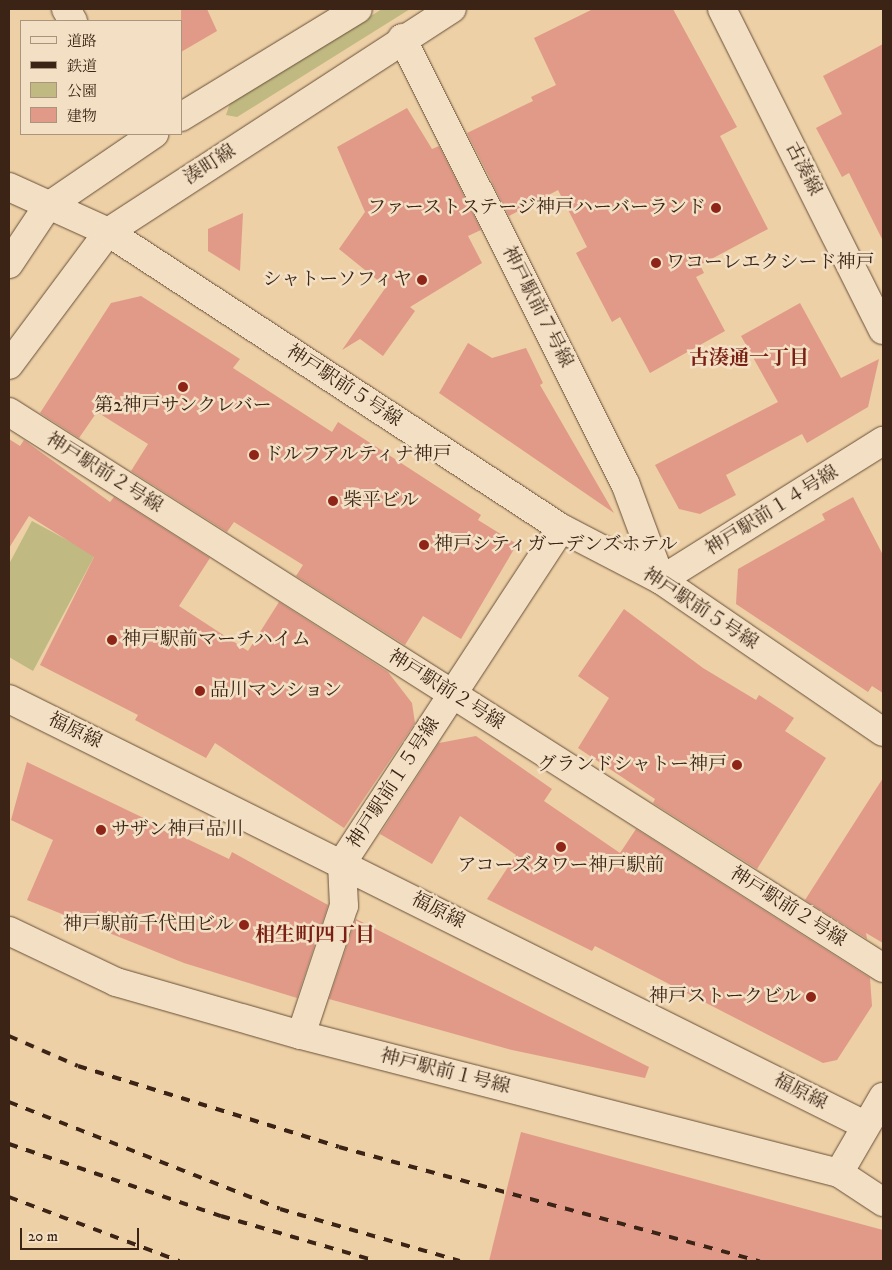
<!DOCTYPE html>
<meta charset="utf-8">
<style>
body{margin:0}
#map{position:relative;width:892px;height:1270px;overflow:hidden;background:#edd0a5;font-family:"IM FELL DW Pica","Noto Serif JP",serif}
div>[style]{position:absolute}
.green>*{inset:0;background:#c0b981}
.building>*{inset:0;background:#e19a88}
.roads{filter:drop-shadow(0 0 1px #684f3a) drop-shadow(0 0 1px #684f3a)}
.minor>*{height:28px;margin:-14px;padding:0 14px;transform-origin:14px;border-radius:14px;background:#f3e0c4}
.rail>*{height:4px;margin-top:-2px;transform-origin:0;background:repeating-linear-gradient(90deg,#3b2416 0 9px,transparent 0 18px)}
.dots>*{width:14px;height:14px;translate:-50% -50%;box-sizing:border-box;border:2px solid #f3e0c4;border-radius:50%}
span{translate:-50% -50%;white-space:nowrap;text-align:center;line-height:1.15;-webkit-text-stroke:5px #f3e0c4;paint-order:stroke}
.street-label{font-size:19px;color:#3b2416}
.poi-label{font-size:19px;color:#3b2416}
.right{translate:-100% -50%;text-align:right}
.left{translate:0 -50%;text-align:left}
.neighbourhood-label{font-size:20px;color:#7a1f14;font-weight:700}
.frame{position:absolute;inset:0;border:10px solid #3b2416;pointer-events:none}
.legend{position:absolute;left:20px;top:20px;width:162px;height:115px;box-sizing:border-box;background:#f3e0c4;border:1px solid #a9957e;margin:0;padding:6px 9px;list-style:none;font-size:15px;color:#3b2416}
.legend li{display:flex;align-items:center;gap:10px;height:25px}
.legend b{width:25px;border:1px solid #a9957e}
.scale{position:absolute;left:20px;top:1228px;width:119px;height:22px;box-sizing:border-box;border:2px solid #3b2416;border-top:0;padding-left:6px;font-size:15px;line-height:18px;white-space:nowrap;color:#3b2416;-webkit-text-stroke:4px #f3e0c4;paint-order:stroke}
</style>
<div id="map">
<div class="green">
<i style="clip-path:polygon(382px 9px,410px 9px,237px 117px,226px 115px,230px 103px)"></i>
<i style="clip-path:polygon(32px 521px,95px 555px,33px 671px,9px 657px,9px 564px)"></i>
</div>
<div class="building">
<i style="clip-path:polygon(181px 9px,207px 9px,217px 31px,181px 52px)"></i>
<i style="clip-path:polygon(593px 9px,673px 9px,737px 127px,720px 136px,768px 229px,700px 265px,704px 273px,696px 277px,725px 331px,650px 373px,620px 317px,612px 322px,576px 253px,587px 247px,558px 190px,509px 216px,467px 133px,533px 101px,531px 97px,556px 85px,534px 38px)"></i>
<i style="clip-path:polygon(883px 44px,883px 241px,849px 173px,842px 177px,816px 128px,842px 114px,823px 76px)"></i>
<i style="clip-path:polygon(407px 108px,432px 149px,439px 146px,481px 230px,468px 236px,482px 263px,410px 307px,415px 311px,383px 356px,360px 339px,342px 350px,386px 287px,339px 249px,365px 212px,337px 147px)"></i>
<i style="clip-path:polygon(243px 213px,240px 271px,208px 251px,208px 229px)"></i>
<i style="clip-path:polygon(141px 296px,240px 359px,233px 368px,332px 432px,338px 422px,481px 515px,478px 520px,517px 544px,461px 639px,423px 616px,405px 645px,296px 576px,303px 565px,234px 522px,227px 532px,131px 471px,148px 444px,97px 412px,79px 438px,40px 413px,111px 303px)"></i>
<i style="clip-path:polygon(800px 303px,841px 378px,879px 359px,868px 407px,807px 443px,802px 434px,726px 475px,736px 495px,700px 514px,679px 509px,655px 465px,778px 402px,741px 336px)"></i>
<i style="clip-path:polygon(468px 343px,492px 358px,526px 348px,543px 383px,540px 385px,614px 513px,439px 393px)"></i>
<i style="clip-path:polygon(9px 439px,20px 446px,24px 440px,110px 502px,114px 497px,210px 558px,179px 606px,248px 651px,279px 602px,388px 672px,412px 703px,415px 723px,344px 828px,215px 743px,206px 758px,135px 720px,138px 715px,40px 665px,94px 557px,29px 516px,9px 548px)"></i>
<i style="clip-path:polygon(853px 497px,883px 555px,883px 693px,872px 686px,868px 692px,736px 604px,738px 569px,825px 520px,822px 514px)"></i>
<i style="clip-path:polygon(624px 609px,703px 668px,756px 700px,759px 695px,794px 718px,785px 731px,826px 758px,757px 869px,653px 803px,655px 799px,578px 748px,609px 698px,578px 676px)"></i>
<i style="clip-path:polygon(476px 736px,552px 789px,544px 801px,620px 853px,636px 829px,870px 978px,872px 1006px,837px 1060px,823px 1063px,595px 946px,592px 951px,487px 899px,516px 855px,460px 816px,432px 864px,380px 834px,439px 743px)"></i>
<i style="clip-path:polygon(27px 762px,229px 859px,232px 852px,328px 905px,297px 998px,184px 963px,27px 900px,53px 840px,11px 820px)"></i>
<i style="clip-path:polygon(883px 778px,883px 943px,866px 933px,867px 939px,805px 900px)"></i>
<i style="clip-path:polygon(356px 919px,649px 1067px,645px 1078px,512px 1050px,329px 999px)"></i>
<i style="clip-path:polygon(521px 1132px,883px 1230px,883px 1261px,489px 1261px)"></i>
</div>
<div class="roads">
<div class="minor">
<i style="left:66px;top:9px;width:14px;rotate:60deg"></i>
<i style="left:722px;top:9px;width:359px;rotate:63.4deg"></i>
<i style="left:402px;top:38px;width:498px;rotate:63.4deg"></i>
<i style="left:625px;top:483px;width:103px;rotate:69.6deg"></i>
<i style="left:661px;top:580px;width:262px;rotate:-32.1deg"></i>
<i style="left:181px;top:117px;width:207px;rotate:-31.4deg"></i>
<i style="left:9px;top:187px;width:109px;rotate:24.4deg"></i>
<i style="left:108px;top:232px;width:541px;rotate:33.16deg"></i>
<i style="left:561px;top:528px;width:113px;rotate:27.5deg"></i>
<i style="left:661px;top:580px;width:269px;rotate:34.4deg"></i>
<i style="left:9px;top:264px;width:69px;rotate:-56.3deg"></i>
<i style="left:47px;top:207px;width:130px;rotate:-34.3deg"></i>
<i style="left:9px;top:365px;width:166px;rotate:-53.3deg"></i>
<i style="left:108px;top:232px;width:410px;rotate:-33deg"></i>
<i style="left:9px;top:412px;width:1036px;rotate:32.46deg"></i>
<i style="left:9px;top:699px;width:956px;rotate:26.46deg"></i>
<i style="left:9px;top:931px;width:119px;rotate:25.5deg"></i>
<i style="left:116px;top:982px;width:192px;rotate:16deg"></i>
<i style="left:301px;top:1035px;width:555px;rotate:14.39deg"></i>
<i style="left:839px;top:1173px;width:88px;rotate:-59.9deg"></i>
<i style="left:301px;top:1035px;width:136px;rotate:-71.6deg"></i>
<i style="left:344px;top:906px;width:43px;rotate:-92.7deg"></i>
<i style="left:342px;top:863px;width:400px;rotate:-56.8deg"></i>
<i style="left:839px;top:1173px;width:53px;rotate:33.4deg"></i>
</div>
</div>
<div class="rail">
<i style="left:9px;top:1036px;width:75px;rotate:23.5deg"></i>
<i style="left:78px;top:1066px;width:273px;rotate:17.2deg"></i>
<i style="left:339px;top:1147px;width:436px;rotate:15.2deg"></i>
<i style="left:9px;top:1102px;width:291px;rotate:21.5deg"></i>
<i style="left:280px;top:1209px;width:187px;rotate:16.1deg"></i>
<i style="left:9px;top:1144px;width:224px;rotate:18.8deg"></i>
<i style="left:221px;top:1216px;width:161px;rotate:16.2deg"></i>
<i style="left:9px;top:1197px;width:182px;rotate:20.6deg"></i>
</div>
<div class="dots">
<i style="left:716px;top:208px;background:#8f2418"></i>
<i style="left:656px;top:263px;background:#8f2418"></i>
<i style="left:422px;top:280px;background:#8f2418"></i>
<i style="left:183px;top:387px;background:#8f2418"></i>
<i style="left:254px;top:455px;background:#8f2418"></i>
<i style="left:333px;top:501px;background:#8f2418"></i>
<i style="left:424px;top:545px;background:#8f2418"></i>
<i style="left:112px;top:640px;background:#8f2418"></i>
<i style="left:200px;top:691px;background:#8f2418"></i>
<i style="left:737px;top:765px;background:#8f2418"></i>
<i style="left:101px;top:830px;background:#8f2418"></i>
<i style="left:561px;top:847px;background:#8f2418"></i>
<i style="left:244px;top:925px;background:#8f2418"></i>
<i style="left:811px;top:997px;background:#8f2418"></i>
</div>
<div class="street-label">
<span style="left:210px;top:165px;rotate:-33deg">湊町線</span>
<span style="left:803px;top:169px;rotate:63deg">古湊線</span>
<span style="left:537px;top:307px;rotate:63deg">神戸駅前７号線</span>
<span style="left:344px;top:386px;rotate:33deg">神戸駅前５号線</span>
<span style="left:104px;top:473px;rotate:32deg">神戸駅前２号線</span>
<span style="left:772px;top:511px;rotate:-32deg">神戸駅前１４号線</span>
<span style="left:700px;top:609px;rotate:33deg">神戸駅前５号線</span>
<span style="left:446px;top:690px;rotate:32deg">神戸駅前２号線</span>
<span style="left:75px;top:731px;rotate:26deg">福原線</span>
<span style="left:394px;top:783px;rotate:-57deg">神戸駅前１５号線</span>
<span style="left:788px;top:907px;rotate:32deg">神戸駅前２号線</span>
<span style="left:438px;top:911px;rotate:27deg">福原線</span>
<span style="left:445px;top:1072px;rotate:14deg">神戸駅前１号線</span>
<span style="left:800px;top:1092px;rotate:27deg">福原線</span>
</div>
<div class="poi-label">
<span class="right" style="left:706px;top:208px">ファーストステージ神戸ハーバーランド</span>
<span class="left" style="left:666px;top:263px">ワコーレエクシード神戸</span>
<span class="right" style="left:412px;top:280px">シャトーソフィヤ</span>
<span style="left:183px;top:406px">第2神戸サンクレバー</span>
<span class="left" style="left:264px;top:455px">ドルフアルティナ神戸</span>
<span class="left" style="left:343px;top:501px">柴平ビル</span>
<span class="left" style="left:434px;top:545px">神戸シティガーデンズホテル</span>
<span class="left" style="left:122px;top:640px">神戸駅前マーチハイム</span>
<span class="left" style="left:210px;top:691px">品川マンション</span>
<span class="right" style="left:727px;top:765px">グランドシャトー神戸</span>
<span class="left" style="left:111px;top:830px">サザン神戸品川</span>
<span style="left:561px;top:866px">アコーズタワー神戸駅前</span>
<span class="right" style="left:234px;top:925px">神戸駅前千代田ビル</span>
<span class="right" style="left:801px;top:997px">神戸ストークビル</span>
</div>
<div class="neighbourhood-label">
<span style="left:749px;top:358px">古湊通一丁目</span>
<span style="left:315px;top:935px">相生町四丁目</span>
</div>
<div class="frame"></div>
<ul class="legend">
<li><b style="height:6px;background:#f3e0c4"></b>道路</li>
<li><b style="height:6px;background:#3b2416"></b>鉄道</li>
<li><b style="height:14px;background:#c0b981"></b>公園</li>
<li><b style="height:14px;background:#e19a88"></b>建物</li>
</ul>
<div class="scale">20 m</div>
</div>
